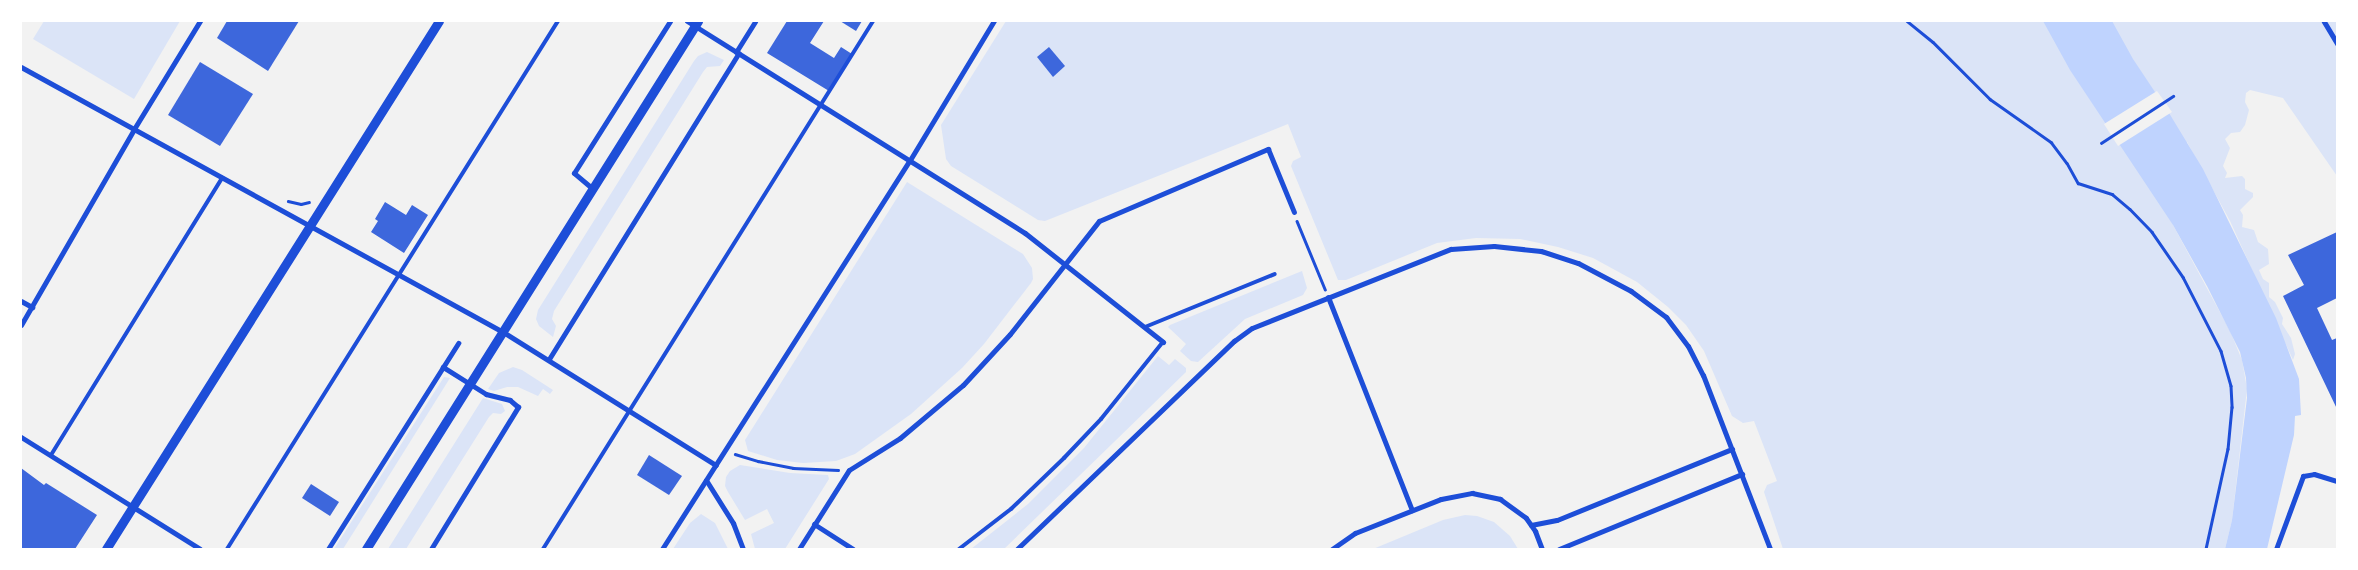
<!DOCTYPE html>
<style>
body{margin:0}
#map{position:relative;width:2358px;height:570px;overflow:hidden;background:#f2f2f2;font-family:"PT Sans",sans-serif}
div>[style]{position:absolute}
.green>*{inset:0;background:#dbe4f7}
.water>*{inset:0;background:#bfd3fe}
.pier>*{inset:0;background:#f2f2f2}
.building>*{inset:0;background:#3d67dc}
.path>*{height:2.5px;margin:-1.25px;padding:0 1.25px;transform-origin:1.25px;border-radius:1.25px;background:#1d4ed8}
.service>*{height:4px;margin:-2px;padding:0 2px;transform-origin:2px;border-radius:2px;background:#1d4ed8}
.pedestrian>*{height:4.5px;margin:-2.25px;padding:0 2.25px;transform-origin:2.25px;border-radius:2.25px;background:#1d4ed8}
.minor>*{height:5px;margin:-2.5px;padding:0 2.5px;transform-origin:2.5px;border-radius:2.5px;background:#1d4ed8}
.tertiary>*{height:9px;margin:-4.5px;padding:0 4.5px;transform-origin:4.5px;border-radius:4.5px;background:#1d4ed8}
span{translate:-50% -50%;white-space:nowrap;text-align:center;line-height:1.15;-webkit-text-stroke:5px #fff;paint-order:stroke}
.frame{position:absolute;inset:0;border:22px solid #fff;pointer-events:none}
</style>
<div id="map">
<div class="green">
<i style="clip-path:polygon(44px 21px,180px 21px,134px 99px,33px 39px)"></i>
<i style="clip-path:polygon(1006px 21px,2337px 21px,2337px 176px,2283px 98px,2250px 90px,2246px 93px,2245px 102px,2249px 110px,2245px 125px,2240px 132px,2231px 133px,2225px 139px,2230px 148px,2223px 166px,2227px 173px,2225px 178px,2242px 176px,2245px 179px,2245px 189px,2253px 193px,2253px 197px,2240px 210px,2243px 215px,2242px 227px,2254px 230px,2258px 242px,2268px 249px,2269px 264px,2259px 270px,2263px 279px,2269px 283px,2269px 297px,2275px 302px,2283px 318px,2282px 324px,2291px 338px,2295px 354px,2293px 360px,2230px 221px,2187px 142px,2173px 225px,2230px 331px,2242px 360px,2247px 389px,2232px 520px,2225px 549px,1783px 549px,1764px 492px,1767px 485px,1777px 481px,1754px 421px,1743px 423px,1732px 416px,1704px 351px,1686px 325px,1668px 307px,1637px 282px,1593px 258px,1558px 247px,1520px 239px,1476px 238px,1437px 243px,1346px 280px,1338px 280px,1291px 166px,1293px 161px,1301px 157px,1288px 124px,1045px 221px,1038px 220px,951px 166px,946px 159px,941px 125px)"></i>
<i style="clip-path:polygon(707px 52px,724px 60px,720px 66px,707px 67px,703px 72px,554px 311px,552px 319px,556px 326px,553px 337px,539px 326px,536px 319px,538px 310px,694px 61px,698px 56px)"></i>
<i style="clip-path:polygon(907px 182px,1023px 254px,1032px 268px,1033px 279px,1031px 283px,984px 344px,962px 368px,911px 414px,855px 454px,836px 461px,803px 463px,777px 460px,748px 451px,745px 440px)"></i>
<i style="clip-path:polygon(1302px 271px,1307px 288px,1303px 295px,1245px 319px,1198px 362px,1191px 361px,1180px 351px,1186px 344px,1168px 327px,1170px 325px)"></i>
<i style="clip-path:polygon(1158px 356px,1169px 365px,1175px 359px,1186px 368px,1186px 372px,1004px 549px,971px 549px,1028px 504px,1084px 448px)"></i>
<i style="clip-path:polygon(513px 367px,522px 370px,553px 390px,550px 394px,543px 389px,538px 396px,518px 387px,507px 387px,494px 391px,488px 389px,499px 373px)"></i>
<i style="clip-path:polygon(444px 377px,450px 378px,355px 530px,343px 549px,334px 549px)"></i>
<i style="clip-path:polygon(483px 398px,502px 404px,505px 411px,501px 414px,493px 413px,489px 417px,406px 549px,388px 549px)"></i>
<i style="clip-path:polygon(740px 465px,790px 473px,828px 475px,829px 479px,785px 549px,755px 549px,751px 534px,774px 523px,767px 509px,745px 520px,728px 492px,725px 486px,726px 477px,730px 471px)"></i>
<i style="clip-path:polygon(701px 514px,715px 523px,728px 549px,673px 549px,690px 523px)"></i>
<i style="clip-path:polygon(1465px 515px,1477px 516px,1494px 522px,1510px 536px,1518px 549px,1373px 549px,1443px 520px)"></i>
</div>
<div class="water">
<i style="clip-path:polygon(2043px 21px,2112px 21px,2133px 59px,2169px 113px,2203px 169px,2276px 318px,2299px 379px,2301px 415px,2295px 416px,2294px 435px,2267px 549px,2225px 549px,2232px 520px,2247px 398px,2246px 378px,2240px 352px,2207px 286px,2173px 225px,2070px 70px)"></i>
</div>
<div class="pier">
<i style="clip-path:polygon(2157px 91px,2172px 112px,2118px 146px,2104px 124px)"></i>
</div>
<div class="building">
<i style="clip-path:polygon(227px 21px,299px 21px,268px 71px,217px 38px)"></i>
<i style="clip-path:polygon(787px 21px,824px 21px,810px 43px,834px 58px,841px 47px,852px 54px,829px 91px,767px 53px)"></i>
<i style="clip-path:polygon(840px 21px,862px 21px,856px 31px)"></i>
<i style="clip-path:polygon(1049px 47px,1065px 66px,1053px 77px,1037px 57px)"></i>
<i style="clip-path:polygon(200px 62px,253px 94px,220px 146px,168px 115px)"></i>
<i style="clip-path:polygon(385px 202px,406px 215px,412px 205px,428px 215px,404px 253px,371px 232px,378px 221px,375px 219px)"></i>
<i style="clip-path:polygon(2337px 232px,2337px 298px,2317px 308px,2332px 340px,2337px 338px,2337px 409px,2283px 296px,2304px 285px,2288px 255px)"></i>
<i style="clip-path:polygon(649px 455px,682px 476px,669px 495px,637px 475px)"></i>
<i style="clip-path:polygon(21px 468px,44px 485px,46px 483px,97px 515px,75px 549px,21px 549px)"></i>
<i style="clip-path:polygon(311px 484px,339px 502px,330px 516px,302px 498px)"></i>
</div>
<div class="path">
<i style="left:1907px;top:21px;width:33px;rotate:39deg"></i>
<i style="left:1933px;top:42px;width:81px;rotate:45deg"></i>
<i style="left:1990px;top:99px;width:75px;rotate:35.2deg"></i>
<i style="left:2051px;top:142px;width:26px;rotate:53deg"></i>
<i style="left:2067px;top:163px;width:23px;rotate:61deg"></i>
<i style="left:2078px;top:183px;width:36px;rotate:18deg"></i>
<i style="left:2112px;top:194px;width:23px;rotate:40deg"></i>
<i style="left:2130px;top:209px;width:32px;rotate:46deg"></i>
<i style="left:2152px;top:232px;width:55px;rotate:55.4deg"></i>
<i style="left:2183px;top:277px;width:83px;rotate:62.8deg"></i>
<i style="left:2221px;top:351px;width:36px;rotate:74deg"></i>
<i style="left:2231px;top:386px;width:21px;rotate:87deg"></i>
<i style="left:2232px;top:407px;width:42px;rotate:95.4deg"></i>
<i style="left:2228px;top:449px;width:102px;rotate:102.4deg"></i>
<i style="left:2101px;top:143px;width:86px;rotate:-33.1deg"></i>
<i style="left:288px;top:201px;width:13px;rotate:13deg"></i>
<i style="left:301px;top:204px;width:8px;rotate:-14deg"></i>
<i style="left:1297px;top:221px;width:74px;rotate:67.6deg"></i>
<i style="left:735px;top:454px;width:24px;rotate:17deg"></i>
<i style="left:758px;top:461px;width:36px;rotate:11deg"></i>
<i style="left:793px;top:468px;width:45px;rotate:2.5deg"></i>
</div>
<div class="service">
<i style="left:1145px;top:327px;width:140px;rotate:-22.2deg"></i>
<i style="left:51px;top:455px;width:326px;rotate:-58.3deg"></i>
<i style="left:227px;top:549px;width:623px;rotate:-57.92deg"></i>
<i style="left:543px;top:549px;width:623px;rotate:-57.99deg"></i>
<i style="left:959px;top:549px;width:66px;rotate:-37.6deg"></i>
<i style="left:1011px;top:509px;width:74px;rotate:-43.9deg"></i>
<i style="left:1064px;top:458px;width:54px;rotate:-46.5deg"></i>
<i style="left:1101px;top:419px;width:99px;rotate:-51.2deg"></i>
</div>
<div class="pedestrian">
<i style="left:2324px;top:21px;width:26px;rotate:59deg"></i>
</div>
<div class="minor">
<i style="left:687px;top:21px;width:399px;rotate:32.1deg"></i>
<i style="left:1025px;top:233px;width:176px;rotate:38.3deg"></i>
<i style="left:736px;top:52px;width:36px;rotate:-58deg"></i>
<i style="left:21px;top:67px;width:550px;rotate:28.8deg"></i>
<i style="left:503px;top:332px;width:251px;rotate:32deg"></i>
<i style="left:593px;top:189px;width:25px;rotate:-140deg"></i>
<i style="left:574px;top:173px;width:180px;rotate:-57.7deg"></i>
<i style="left:1328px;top:297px;width:229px;rotate:68.5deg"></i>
<i style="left:21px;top:301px;width:13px;rotate:29deg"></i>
<i style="left:21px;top:325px;width:226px;rotate:-60deg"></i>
<i style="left:134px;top:129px;width:127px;rotate:-58.6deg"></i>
<i style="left:549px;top:359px;width:360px;rotate:-58.2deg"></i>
<i style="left:21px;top:437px;width:211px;rotate:32deg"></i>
<i style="left:706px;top:480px;width:51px;rotate:57.9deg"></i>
<i style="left:733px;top:523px;width:28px;rotate:69deg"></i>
<i style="left:814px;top:524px;width:46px;rotate:32.7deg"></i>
<i style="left:1531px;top:525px;width:26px;rotate:-11deg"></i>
<i style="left:1557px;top:520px;width:189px;rotate:-22.1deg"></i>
<i style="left:328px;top:549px;width:244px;rotate:-57.7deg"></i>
<i style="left:431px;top:549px;width:167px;rotate:-58.5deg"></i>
<i style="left:518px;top:407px;width:11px;rotate:-139deg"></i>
<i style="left:510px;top:400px;width:25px;rotate:-166deg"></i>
<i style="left:486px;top:394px;width:51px;rotate:-147.9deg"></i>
<i style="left:662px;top:549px;width:461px;rotate:-57.5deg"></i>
<i style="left:910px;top:160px;width:162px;rotate:-58.9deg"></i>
<i style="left:799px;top:549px;width:93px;rotate:-57.7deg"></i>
<i style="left:849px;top:470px;width:60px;rotate:-32.1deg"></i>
<i style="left:900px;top:438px;width:82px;rotate:-40.1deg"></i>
<i style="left:963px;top:385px;width:69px;rotate:-47.3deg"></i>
<i style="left:1010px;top:334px;width:144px;rotate:-51.8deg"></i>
<i style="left:1099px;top:221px;width:184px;rotate:-23.1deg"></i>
<i style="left:1268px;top:149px;width:68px;rotate:67.6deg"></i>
<i style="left:1017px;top:549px;width:301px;rotate:-43.8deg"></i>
<i style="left:1234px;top:341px;width:22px;rotate:-36deg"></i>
<i style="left:1252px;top:328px;width:214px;rotate:-21.7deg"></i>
<i style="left:1451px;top:249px;width:43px;rotate:-4deg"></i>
<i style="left:1494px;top:246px;width:47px;rotate:6.1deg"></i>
<i style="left:1541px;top:251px;width:39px;rotate:18deg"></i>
<i style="left:1578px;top:263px;width:60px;rotate:27.8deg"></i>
<i style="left:1631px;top:291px;width:44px;rotate:36.6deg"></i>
<i style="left:1666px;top:317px;width:36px;rotate:53deg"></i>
<i style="left:1688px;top:346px;width:33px;rotate:63deg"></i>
<i style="left:1703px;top:375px;width:186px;rotate:68.9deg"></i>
<i style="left:1332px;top:549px;width:28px;rotate:-35deg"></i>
<i style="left:1355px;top:533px;width:92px;rotate:-21.6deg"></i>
<i style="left:1441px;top:499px;width:32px;rotate:-11deg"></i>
<i style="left:1472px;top:493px;width:29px;rotate:12deg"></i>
<i style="left:1500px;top:499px;width:32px;rotate:36deg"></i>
<i style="left:1526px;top:518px;width:16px;rotate:55deg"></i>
<i style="left:1535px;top:531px;width:19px;rotate:69deg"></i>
<i style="left:1559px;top:549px;width:198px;rotate:-22.3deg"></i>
<i style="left:2276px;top:549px;width:78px;rotate:-69.7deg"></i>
<i style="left:2303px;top:476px;width:11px;rotate:-10deg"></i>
<i style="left:2314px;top:474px;width:24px;rotate:17deg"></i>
</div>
<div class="tertiary">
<i style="left:106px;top:549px;width:624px;rotate:-57.76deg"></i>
<i style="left:366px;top:549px;width:624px;rotate:-57.84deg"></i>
</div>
<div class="frame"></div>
</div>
